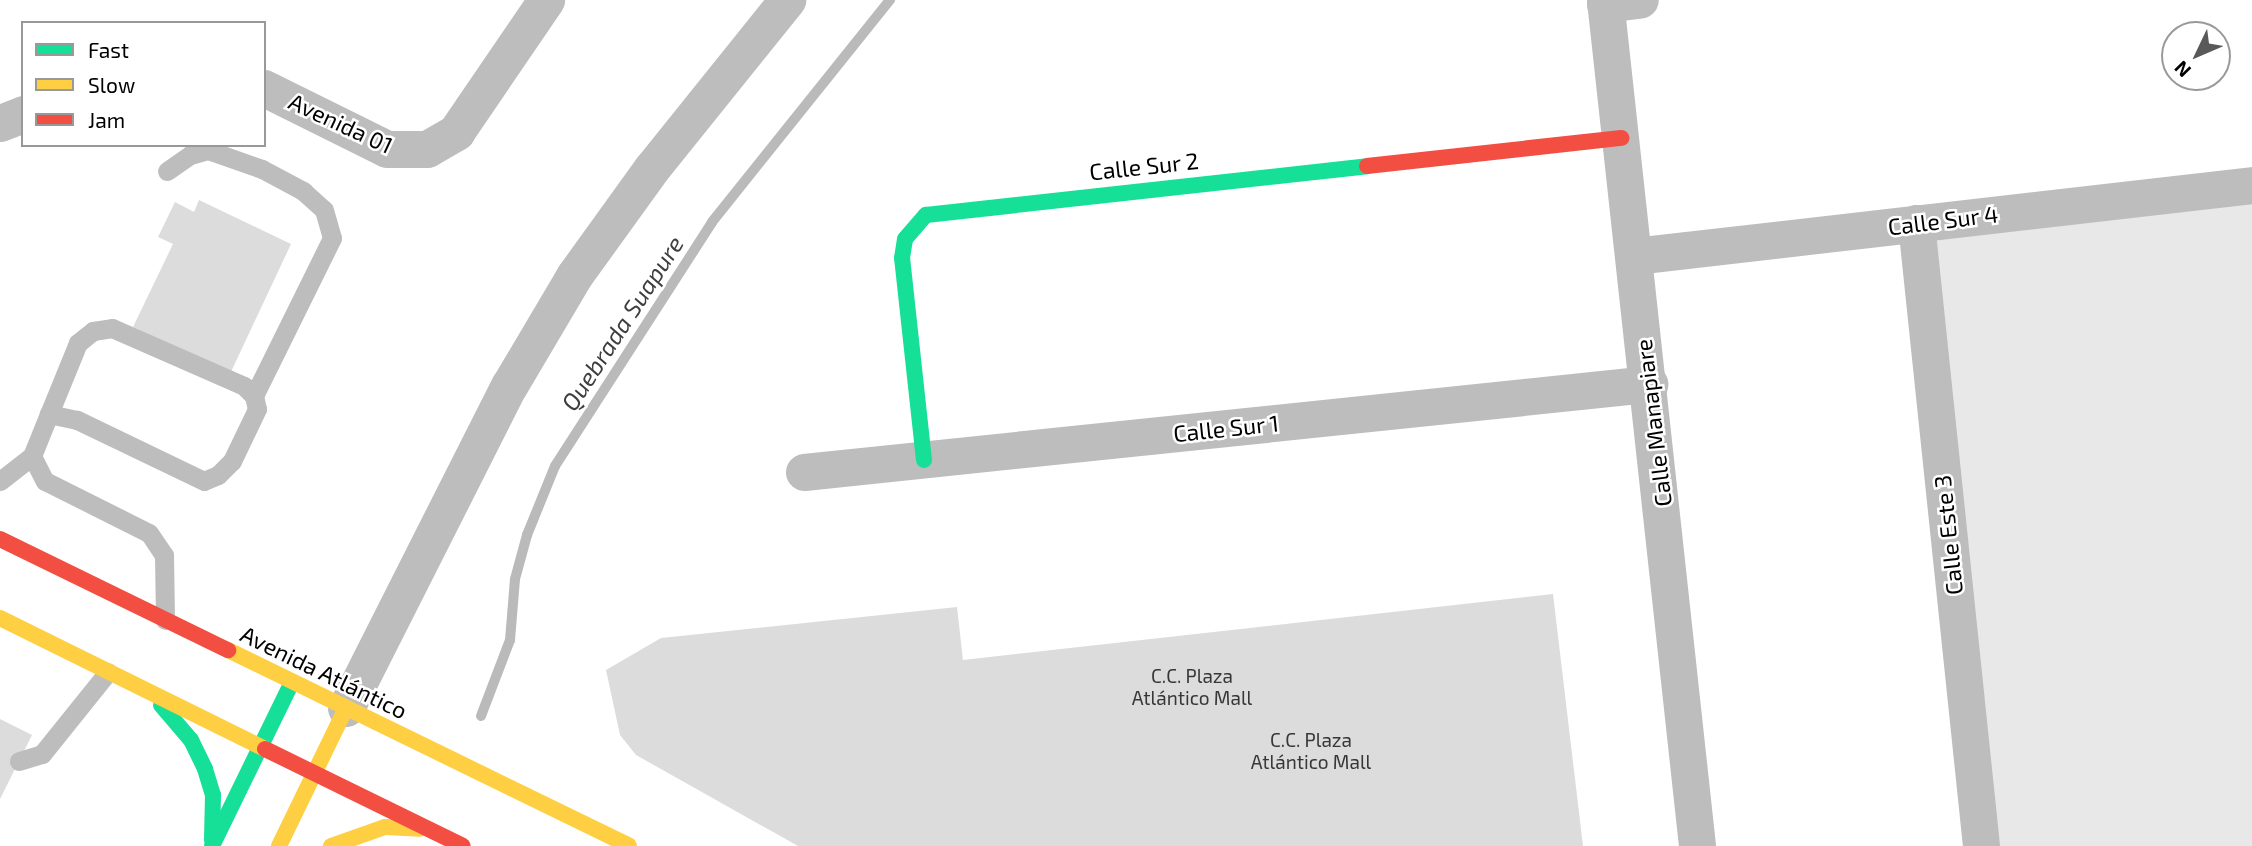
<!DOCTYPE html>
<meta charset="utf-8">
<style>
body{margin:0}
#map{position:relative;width:2252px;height:846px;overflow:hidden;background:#fff;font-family:"Exo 2",sans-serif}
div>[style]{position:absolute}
.green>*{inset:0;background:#e8e8e8}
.stream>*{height:10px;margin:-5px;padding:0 5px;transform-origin:5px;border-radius:5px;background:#bababa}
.building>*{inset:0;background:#dcdcdc}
.lane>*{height:19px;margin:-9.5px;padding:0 9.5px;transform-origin:9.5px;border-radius:9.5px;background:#bdbdbd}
.street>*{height:37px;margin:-18.5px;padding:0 18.5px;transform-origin:18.5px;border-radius:18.5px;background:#bdbdbd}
.fast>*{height:16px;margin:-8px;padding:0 8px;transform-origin:8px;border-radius:8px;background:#16e098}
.slow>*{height:16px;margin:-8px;padding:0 8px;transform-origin:8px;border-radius:8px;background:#ffcf43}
.jam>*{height:16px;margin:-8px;padding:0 8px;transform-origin:8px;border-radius:8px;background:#f24e42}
span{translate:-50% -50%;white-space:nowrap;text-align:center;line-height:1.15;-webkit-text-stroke:5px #fff;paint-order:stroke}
.number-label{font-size:19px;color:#373737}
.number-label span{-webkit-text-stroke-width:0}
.street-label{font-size:23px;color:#000}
.water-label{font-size:24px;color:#3e3e3e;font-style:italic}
.legend{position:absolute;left:21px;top:21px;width:245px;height:126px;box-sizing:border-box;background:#fff;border:2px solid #999;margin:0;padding:9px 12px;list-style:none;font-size:21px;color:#000}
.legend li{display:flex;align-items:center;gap:14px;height:35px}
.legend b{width:35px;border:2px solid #999}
.north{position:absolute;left:2161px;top:21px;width:70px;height:70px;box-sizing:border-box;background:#fff;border:2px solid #999;border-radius:50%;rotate:226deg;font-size:19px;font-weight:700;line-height:28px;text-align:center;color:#000}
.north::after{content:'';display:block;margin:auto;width:24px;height:32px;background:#595959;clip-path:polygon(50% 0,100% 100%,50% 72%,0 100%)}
</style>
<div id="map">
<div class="green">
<i style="clip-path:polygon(2252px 184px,2252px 846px,1981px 846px,1916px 223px)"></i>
</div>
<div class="stream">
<i style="left:481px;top:716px;width:81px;rotate:-69.1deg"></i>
<i style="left:510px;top:640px;width:61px;rotate:-85.3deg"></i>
<i style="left:515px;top:579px;width:46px;rotate:-74.7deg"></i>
<i style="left:527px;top:535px;width:74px;rotate:-67.9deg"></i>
<i style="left:555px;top:466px;width:290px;rotate:-57.2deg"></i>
<i style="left:712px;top:222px;width:285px;rotate:-51.3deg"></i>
</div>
<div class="building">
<i style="clip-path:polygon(199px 200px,291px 244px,230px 374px,133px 327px,173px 244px,158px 237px,175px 202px,194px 212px)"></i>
<i style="clip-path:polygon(1553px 594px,1583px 846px,798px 846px,636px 755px,620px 735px,606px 670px,661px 638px,957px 607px,963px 660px)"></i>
<i style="clip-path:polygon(0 719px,32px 735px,0 799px)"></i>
</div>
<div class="lane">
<i style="left:167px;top:171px;width:28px;rotate:-35deg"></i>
<i style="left:190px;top:155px;width:19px;rotate:-16deg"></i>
<i style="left:208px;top:150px;width:57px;rotate:19.4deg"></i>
<i style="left:262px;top:169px;width:47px;rotate:28.2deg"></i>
<i style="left:303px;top:191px;width:28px;rotate:42deg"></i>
<i style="left:324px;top:210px;width:29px;rotate:74deg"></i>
<i style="left:332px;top:238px;width:176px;rotate:116.3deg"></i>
<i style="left:49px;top:414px;width:77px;rotate:-67.8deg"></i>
<i style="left:78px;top:343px;width:19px;rotate:-39deg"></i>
<i style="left:93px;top:331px;width:19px;rotate:-9deg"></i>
<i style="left:112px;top:328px;width:144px;rotate:23.7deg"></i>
<i style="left:244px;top:386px;width:14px;rotate:45deg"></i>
<i style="left:254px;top:396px;width:13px;rotate:77deg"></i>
<i style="left:257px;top:409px;width:58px;rotate:115.7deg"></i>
<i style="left:232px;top:461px;width:20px;rotate:135deg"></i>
<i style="left:218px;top:475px;width:15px;rotate:157deg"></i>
<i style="left:204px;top:481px;width:141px;rotate:-154.3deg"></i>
<i style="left:77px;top:420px;width:29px;rotate:-168deg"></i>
<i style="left:49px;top:414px;width:45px;rotate:112deg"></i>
<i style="left:32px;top:456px;width:28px;rotate:63deg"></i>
<i style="left:45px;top:481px;width:116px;rotate:26.6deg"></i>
<i style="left:149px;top:533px;width:27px;rotate:56deg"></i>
<i style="left:164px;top:555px;width:65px;rotate:89.1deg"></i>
<i style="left:0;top:481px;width:41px;rotate:-38deg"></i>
<i style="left:19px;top:761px;width:24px;rotate:-17deg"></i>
<i style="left:42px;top:754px;width:105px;rotate:-51.2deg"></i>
</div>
<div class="street">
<i style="left:1605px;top:0;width:851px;rotate:83.79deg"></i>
<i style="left:1605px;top:4px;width:35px;rotate:-7deg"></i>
<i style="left:264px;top:88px;width:137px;rotate:26.4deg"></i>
<i style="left:387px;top:149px;width:40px"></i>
<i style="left:427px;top:149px;width:34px;rotate:-30deg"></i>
<i style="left:456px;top:132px;width:160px;rotate:-55.7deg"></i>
<i style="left:0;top:123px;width:25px;rotate:-21deg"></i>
<i style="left:1916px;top:223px;width:626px;rotate:84.04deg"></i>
<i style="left:1634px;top:256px;width:622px;rotate:-6.55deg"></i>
<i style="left:804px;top:472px;width:850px;rotate:-5.95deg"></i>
<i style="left:346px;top:708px;width:361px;rotate:-63.2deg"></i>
<i style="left:509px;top:386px;width:128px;rotate:-59.4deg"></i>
<i style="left:574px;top:276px;width:133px;rotate:-54.2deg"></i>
<i style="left:652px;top:168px;width:216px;rotate:-51.2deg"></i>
</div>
<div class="fast">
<i style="left:924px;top:460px;width:203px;rotate:-96.2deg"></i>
<i style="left:902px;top:258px;width:19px;rotate:-81deg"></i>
<i style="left:905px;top:239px;width:32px;rotate:-49deg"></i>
<i style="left:926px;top:215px;width:444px;rotate:-6.3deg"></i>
<i style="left:161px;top:705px;width:46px;rotate:49.4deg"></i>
<i style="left:191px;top:740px;width:32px;rotate:64deg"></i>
<i style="left:205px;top:769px;width:27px;rotate:73deg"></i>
<i style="left:213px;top:795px;width:45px;rotate:91.3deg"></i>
<i style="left:212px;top:846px;width:182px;rotate:-64deg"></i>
</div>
<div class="slow">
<i style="left:0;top:618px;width:296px;rotate:26.3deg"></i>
<i style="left:228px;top:650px;width:446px;rotate:26deg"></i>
<i style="left:279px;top:846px;width:153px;rotate:-64.1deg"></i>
<i style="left:331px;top:846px;width:57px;rotate:-19.4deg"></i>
<i style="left:385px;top:827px;width:35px;rotate:3deg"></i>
</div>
<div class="jam">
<i style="left:1367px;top:166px;width:256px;rotate:-6.3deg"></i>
<i style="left:0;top:539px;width:254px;rotate:26deg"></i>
<i style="left:265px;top:749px;width:220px;rotate:26.1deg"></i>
</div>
<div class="number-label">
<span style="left:1192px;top:687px">C.C. Plaza<br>Atlántico Mall</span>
<span style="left:1311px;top:751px">C.C. Plaza<br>Atlántico Mall</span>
</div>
<div class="street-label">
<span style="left:341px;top:123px;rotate:25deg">Avenida 01</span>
<span style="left:1144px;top:166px;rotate:-6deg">Calle Sur 2</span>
<span style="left:1943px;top:220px;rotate:-7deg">Calle Sur 4</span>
<span style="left:1653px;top:423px;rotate:-97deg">Calle Manapiare</span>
<span style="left:1226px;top:428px;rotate:-6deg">Calle Sur 1</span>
<span style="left:1948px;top:535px;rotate:-96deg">Calle Este 3</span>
<span style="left:324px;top:672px;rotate:26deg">Avenida Atlántico</span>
</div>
<div class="water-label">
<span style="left:622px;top:323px;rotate:-57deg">Quebrada Suapure</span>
</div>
<ul class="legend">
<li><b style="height:9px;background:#16e098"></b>Fast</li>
<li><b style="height:9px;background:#ffcf43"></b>Slow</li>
<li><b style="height:9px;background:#f24e42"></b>Jam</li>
</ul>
<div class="north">N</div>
</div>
